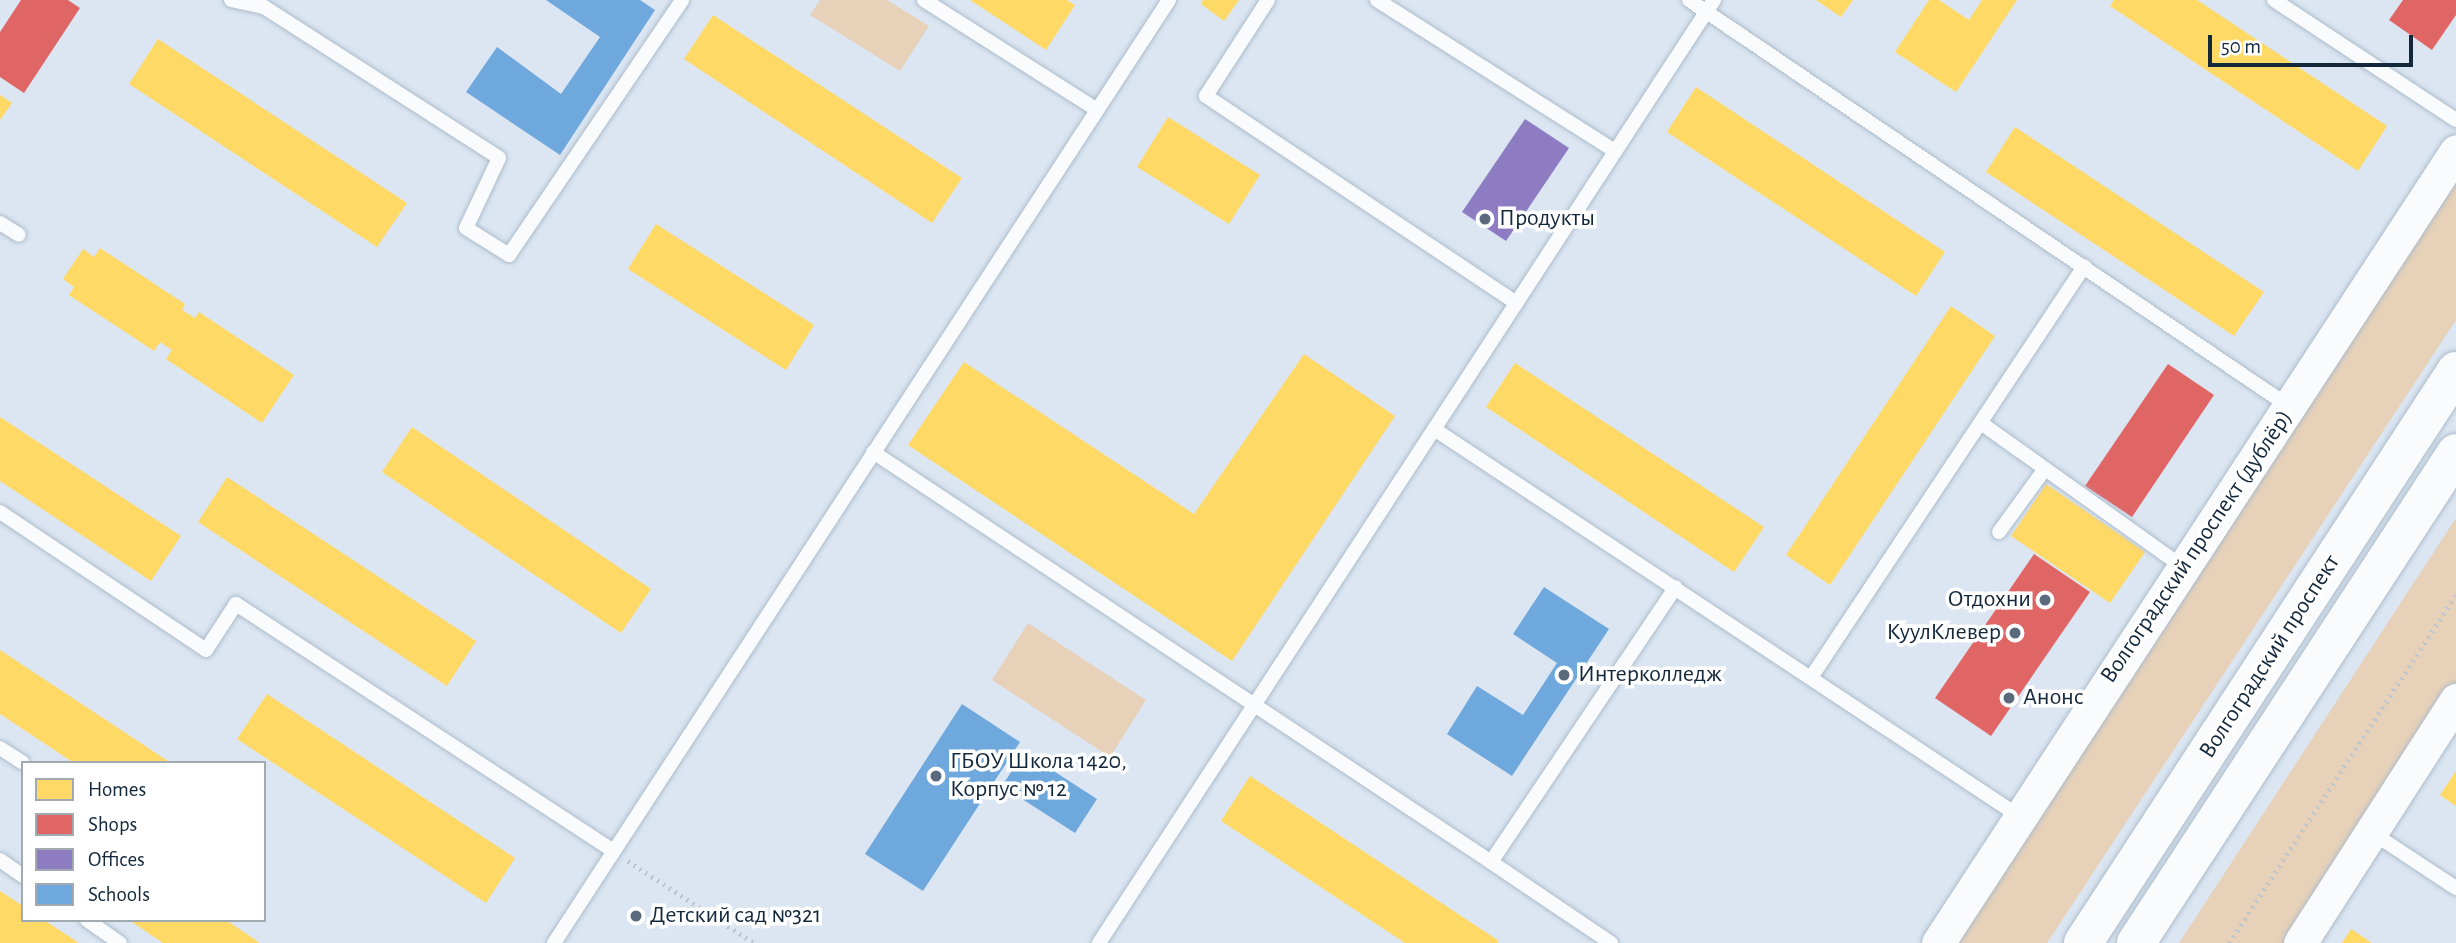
<!DOCTYPE html>
<meta charset="utf-8">
<style>
body{margin:0}
#map{position:relative;width:2456px;height:943px;overflow:hidden;background:#dbe6f2;font-family:"Alegreya Sans",sans-serif}
div>[style]{position:absolute}
.green>*{inset:0;background:#e7d1b9}
.homes>*{inset:0;background:#ffd966}
.shops>*{inset:0;background:#e06666}
.offices>*{inset:0;background:#8e7cc3}
.schools>*{inset:0;background:#6fa8dc}
.path>*{height:4.5px;margin-top:-2.25px;transform-origin:0;background:repeating-linear-gradient(90deg,#bfc5cc 0 2px,transparent 0 7px)}
.roads{filter:drop-shadow(0 0 2px #adbcca) drop-shadow(0 0 2px #adbcca)}
.service>*{height:14px;margin:-7px;padding:0 7px;transform-origin:7px;border-radius:7px;background:#fafbfd}
.tertiary>*{height:33px;margin:-16.5px;padding:0 16.5px;transform-origin:16.5px;border-radius:16.5px;background:#fafbfd}
.primary>*{height:38px;margin:-19px;padding:0 19px;transform-origin:19px;border-radius:19px;background:#fafbfd}
.dots>*{width:19px;height:19px;translate:-50% -50%;box-sizing:border-box;border:4px solid #fff;border-radius:50%}
span{translate:-50% -50%;white-space:nowrap;text-align:center;line-height:1.15;-webkit-text-stroke:7px #fff;paint-order:stroke}
.poi-label{font-size:24px;color:#14283c}
.left{translate:0 -50%;text-align:left}
.right{translate:-100% -50%;text-align:right}
.street-label{font-size:24px;color:#14283c}
.legend{position:absolute;left:21px;top:761px;width:245px;height:161px;box-sizing:border-box;background:#fff;border:2px solid #a1a9b1;margin:0;padding:9px 12px;list-style:none;font-size:21px;color:#14283c}
.legend li{display:flex;align-items:center;gap:14px;height:35px}
.legend b{width:35px;border:2px solid #a1a9b1}
.scale{position:absolute;left:2208px;top:35px;width:205px;height:32px;box-sizing:border-box;border:4px solid #14283c;border-top:0;padding-left:9px;font-size:21px;line-height:24px;white-space:nowrap;color:#14283c;-webkit-text-stroke:5px #fff;paint-order:stroke}
</style>
<div id="map">
<div class="green">
<i style="clip-path:polygon(820px 0,887px 0,929px 26px,900px 71px,810px 15px)"></i>
<i style="clip-path:polygon(2456px 176px,2456px 320px,2047px 943px,1957px 943px)"></i>
<i style="clip-path:polygon(2456px 518px,2456px 683px,2287px 943px,2179px 943px)"></i>
<i style="clip-path:polygon(1028px 623px,1146px 700px,1110px 757px,992px 680px)"></i>
</div>
<div class="homes">
<i style="clip-path:polygon(970px 0,1067px 0,1075px 5px,1046px 50px)"></i>
<i style="clip-path:polygon(1203px 0,1239px 0,1224px 21px,1201px 4px)"></i>
<i style="clip-path:polygon(1816px 0,1853px 0,1841px 17px)"></i>
<i style="clip-path:polygon(1929px 0,1939px 0,1969px 20px,1982px 0,2017px 0,1956px 92px,1895px 52px)"></i>
<i style="clip-path:polygon(2114px 0,2197px 0,2387px 126px,2358px 171px,2110px 6px)"></i>
<i style="clip-path:polygon(713px 15px,962px 178px,932px 223px,684px 59px)"></i>
<i style="clip-path:polygon(158px 39px,407px 203px,377px 247px,129px 84px)"></i>
<i style="clip-path:polygon(1696px 87px,1945px 252px,1916px 296px,1667px 132px)"></i>
<i style="clip-path:polygon(0 95px,12px 103px,0 120px)"></i>
<i style="clip-path:polygon(1168px 117px,1260px 175px,1229px 224px,1137px 167px)"></i>
<i style="clip-path:polygon(2015px 127px,2264px 292px,2234px 336px,1986px 172px)"></i>
<i style="clip-path:polygon(656px 224px,814px 325px,786px 370px,628px 269px)"></i>
<i style="clip-path:polygon(100px 248px,185px 304px,182px 310px,195px 318px,199px 312px,294px 375px,262px 423px,166px 359px,172px 350px,160px 342px,154px 351px,69px 295px,74px 287px,63px 279px,83px 249px,94px 257px)"></i>
<i style="clip-path:polygon(1951px 306px,1995px 336px,1830px 585px,1786px 555px)"></i>
<i style="clip-path:polygon(1304px 354px,1395px 416px,1232px 661px,908px 445px,964px 362px,1194px 514px)"></i>
<i style="clip-path:polygon(1515px 363px,1764px 527px,1734px 572px,1486px 407px)"></i>
<i style="clip-path:polygon(0 417px,181px 536px,151px 581px,0 481px)"></i>
<i style="clip-path:polygon(412px 427px,651px 589px,621px 633px,382px 472px)"></i>
<i style="clip-path:polygon(227px 477px,476px 641px,447px 686px,198px 522px)"></i>
<i style="clip-path:polygon(2046px 484px,2145px 552px,2110px 603px,2011px 536px)"></i>
<i style="clip-path:polygon(0 650px,171px 763px,74px 763px,0 714px)"></i>
<i style="clip-path:polygon(267px 694px,515px 858px,486px 903px,237px 739px)"></i>
<i style="clip-path:polygon(2456px 771px,2456px 806px,2440px 795px)"></i>
<i style="clip-path:polygon(1250px 776px,1499px 941px,1497px 943px,1405px 943px,1221px 821px)"></i>
<i style="clip-path:polygon(0 891px,23px 906px,23px 920px,44px 920px,79px 943px,0 943px)"></i>
<i style="clip-path:polygon(129px 920px,226px 920px,260px 943px,163px 943px)"></i>
<i style="clip-path:polygon(2351px 929px,2372px 943px,2342px 943px)"></i>
</div>
<div class="shops">
<i style="clip-path:polygon(21px 0,68px 0,80px 8px,24px 93px,0 77px,0 32px)"></i>
<i style="clip-path:polygon(2403px 0,2456px 0,2456px 15px,2432px 50px,2389px 20px)"></i>
<i style="clip-path:polygon(2168px 364px,2214px 395px,2132px 517px,2085px 486px)"></i>
<i style="clip-path:polygon(2034px 554px,2090px 592px,1991px 736px,1935px 698px)"></i>
</div>
<div class="offices">
<i style="clip-path:polygon(1525px 119px,1569px 148px,1506px 241px,1462px 212px)"></i>
</div>
<div class="schools">
<i style="clip-path:polygon(546px 0,640px 0,655px 10px,560px 155px,466px 92px,497px 47px,561px 94px,600px 37px)"></i>
<i style="clip-path:polygon(1544px 587px,1609px 629px,1512px 776px,1447px 734px,1477px 686px,1523px 715px,1557px 663px,1513px 634px)"></i>
<i style="clip-path:polygon(962px 704px,1020px 742px,923px 891px,865px 854px)"></i>
<i style="clip-path:polygon(1024px 752px,1097px 799px,1075px 833px,1002px 786px)"></i>
</div>
<div class="path">
<i style="left:628px;top:861px;width:150px;rotate:33.1deg"></i>
<i style="left:2229px;top:943px;width:415px;rotate:-56.9deg"></i>
</div>
<div class="roads">
<div class="service">
<i style="left:231px;top:0;width:34px;rotate:12deg"></i>
<i style="left:264px;top:7px;width:279px;rotate:32.7deg"></i>
<i style="left:499px;top:158px;width:77px;rotate:115.2deg"></i>
<i style="left:466px;top:228px;width:51px;rotate:32.1deg"></i>
<i style="left:509px;top:255px;width:308px;rotate:-55.8deg"></i>
<i style="left:924px;top:0;width:204px;rotate:32.4deg"></i>
<i style="left:1268px;top:0;width:114px;rotate:122.9deg"></i>
<i style="left:1206px;top:96px;width:373px;rotate:33.7deg"></i>
<i style="left:1377px;top:0;width:282px;rotate:32.4deg"></i>
<i style="left:1689px;top:0;width:726px;rotate:34.11deg"></i>
<i style="left:2274px;top:0;width:218px;rotate:33.4deg"></i>
<i style="left:0;top:223px;width:22px;rotate:32deg"></i>
<i style="left:1981px;top:423px;width:248px;rotate:35.5deg"></i>
<i style="left:1434px;top:429px;width:701px;rotate:33.49deg"></i>
<i style="left:873px;top:452px;width:742px;rotate:33.56deg"></i>
<i style="left:0;top:512px;width:248px;rotate:33.8deg"></i>
<i style="left:206px;top:650px;width:55px;rotate:-56.9deg"></i>
<i style="left:236px;top:604px;width:449px;rotate:33.2deg"></i>
<i style="left:1999px;top:532px;width:78px;rotate:-53.9deg"></i>
<i style="left:1812px;top:676px;width:492px;rotate:-56.4deg"></i>
<i style="left:0;top:748px;width:27px;rotate:33deg"></i>
<i style="left:2371px;top:832px;width:102px;rotate:33.4deg"></i>
<i style="left:0;top:860px;width:28px;rotate:35deg"></i>
<i style="left:87px;top:920px;width:40px;rotate:34.9deg"></i>
<i style="left:554px;top:943px;width:1126px;rotate:-56.89deg"></i>
<i style="left:1099px;top:943px;width:1126px;rotate:-56.89deg"></i>
<i style="left:1611px;top:943px;width:145px;rotate:-146deg"></i>
<i style="left:1491px;top:862px;width:331px;rotate:-56.1deg"></i>
</div>
<div class="tertiary">
<i style="left:1938px;top:943px;width:946px;rotate:-56.81deg"></i>
<i style="left:2300px;top:943px;width:289px;rotate:-57.3deg"></i>
</div>
<div class="primary">
<i style="left:2083px;top:943px;width:683px;rotate:-56.89deg"></i>
<i style="left:2136px;top:943px;width:585px;rotate:-56.85deg"></i>
</div>
</div>
<div class="dots">
<i style="left:1485px;top:219px;background:#5a6a7c"></i>
<i style="left:2045px;top:600px;background:#5a6a7c"></i>
<i style="left:2015px;top:633px;background:#5a6a7c"></i>
<i style="left:1564px;top:675px;background:#5a6a7c"></i>
<i style="left:2009px;top:698px;background:#5a6a7c"></i>
<i style="left:936px;top:776px;background:#5a6a7c"></i>
<i style="left:636px;top:916px;background:#5a6a7c"></i>
</div>
<div class="poi-label">
<span class="left" style="left:1499px;top:219px">Продукты</span>
<span class="right" style="left:2031px;top:600px">Отдохни</span>
<span class="right" style="left:2001px;top:633px">КуулКлевер</span>
<span class="left" style="left:1578px;top:675px">Интерколледж</span>
<span class="left" style="left:2023px;top:698px">Анонс</span>
<span class="left" style="left:950px;top:776px">ГБОУ Школа 1420,<br>Корпус № 12</span>
<span class="left" style="left:650px;top:916px">Детский сад №321</span>
</div>
<div class="street-label">
<span style="left:2197px;top:547px;rotate:-56deg">Волгоградский проспект (дублёр)</span>
<span style="left:2270px;top:657px;rotate:-57deg">Волгоградский проспект</span>
</div>
<ul class="legend">
<li><b style="height:19px;background:#ffd966"></b>Homes</li>
<li><b style="height:19px;background:#e06666"></b>Shops</li>
<li><b style="height:19px;background:#8e7cc3"></b>Offices</li>
<li><b style="height:19px;background:#6fa8dc"></b>Schools</li>
</ul>
<div class="scale">50 m</div>
</div>
